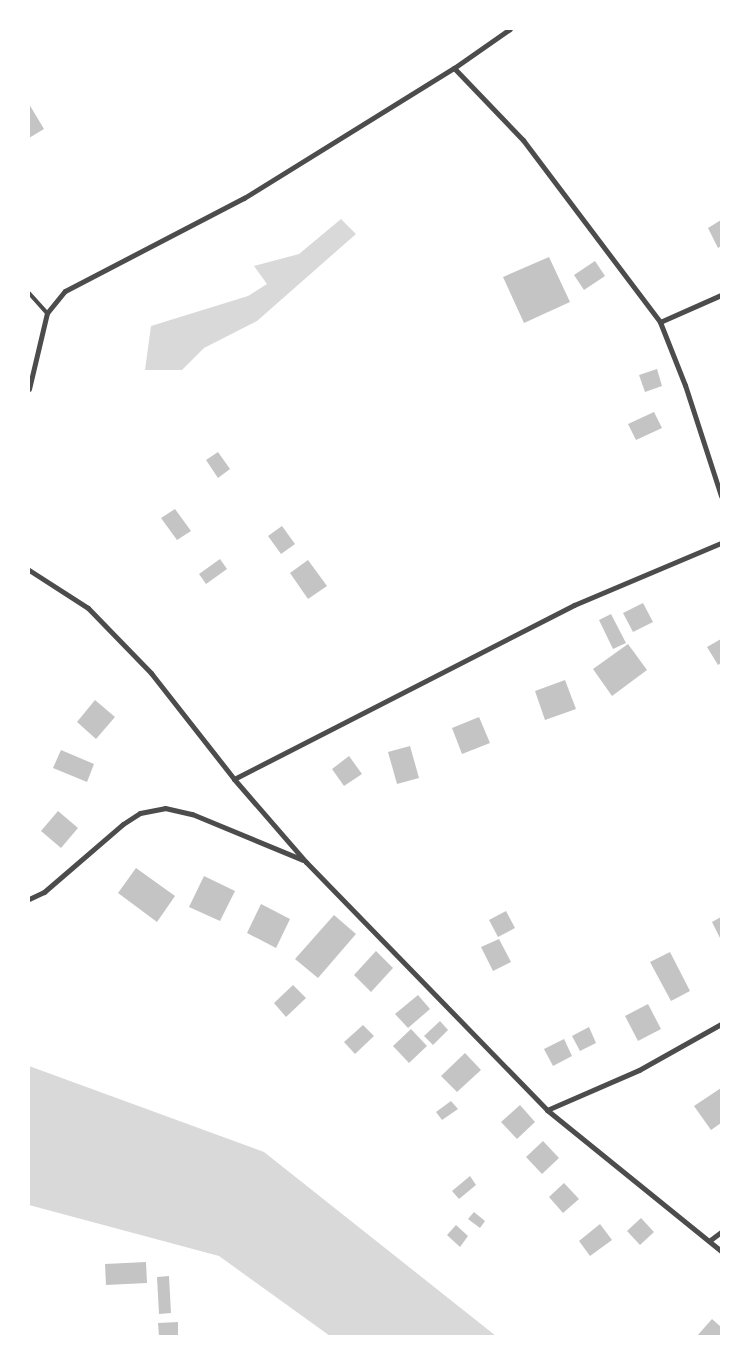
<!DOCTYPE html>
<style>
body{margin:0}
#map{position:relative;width:750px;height:1365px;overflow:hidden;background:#fff;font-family:"Golos Text",sans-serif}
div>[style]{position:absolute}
.water>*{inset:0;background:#d9d9d9}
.building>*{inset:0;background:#c4c4c4}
.service>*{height:4px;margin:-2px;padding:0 2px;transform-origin:2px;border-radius:2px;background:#4c4c4c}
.minor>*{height:5px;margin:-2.5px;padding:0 2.5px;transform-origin:2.5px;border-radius:2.5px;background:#4c4c4c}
span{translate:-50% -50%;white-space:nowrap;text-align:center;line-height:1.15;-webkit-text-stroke:4px #fff;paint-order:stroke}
.frame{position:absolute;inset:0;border:30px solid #fff;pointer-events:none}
</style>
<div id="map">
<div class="water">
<i style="clip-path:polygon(341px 219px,356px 234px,257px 321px,204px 348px,182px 370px,145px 370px,151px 326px,248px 296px,267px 284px,254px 266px,299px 254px)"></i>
<i style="clip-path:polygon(29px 1066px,264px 1152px,496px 1336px,330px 1336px,219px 1256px,29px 1205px)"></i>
</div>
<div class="building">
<i style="clip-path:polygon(29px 104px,44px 129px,29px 138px)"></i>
<i style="clip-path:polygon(721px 220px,721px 246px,718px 248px,708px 228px)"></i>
<i style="clip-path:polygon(549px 257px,570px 302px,524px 323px,503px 277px)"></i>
<i style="clip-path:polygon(595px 261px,605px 276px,584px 290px,574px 275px)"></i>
<i style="clip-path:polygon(657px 369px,662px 386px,645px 392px,639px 375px)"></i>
<i style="clip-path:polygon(654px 412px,662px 428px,636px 440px,628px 424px)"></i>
<i style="clip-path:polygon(218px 452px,230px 469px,218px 478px,206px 460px)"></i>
<i style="clip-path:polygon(175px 509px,191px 531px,177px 540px,161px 518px)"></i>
<i style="clip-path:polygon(282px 526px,295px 544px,281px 554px,268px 536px)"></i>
<i style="clip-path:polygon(220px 559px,227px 569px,206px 584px,199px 574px)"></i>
<i style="clip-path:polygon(308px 560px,327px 586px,308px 599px,290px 573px)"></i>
<i style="clip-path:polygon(643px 603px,653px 622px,633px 632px,623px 613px)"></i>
<i style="clip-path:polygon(611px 614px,626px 643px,613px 649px,599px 620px)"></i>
<i style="clip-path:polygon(721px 639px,721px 663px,718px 665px,707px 647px)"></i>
<i style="clip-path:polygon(628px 644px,647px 670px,612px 696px,593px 669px)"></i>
<i style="clip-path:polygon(565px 680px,576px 709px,545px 720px,535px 691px)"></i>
<i style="clip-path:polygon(95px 700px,115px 717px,96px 739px,77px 722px)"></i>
<i style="clip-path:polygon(479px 717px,490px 743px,462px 754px,452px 728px)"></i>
<i style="clip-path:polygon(410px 746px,419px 778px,397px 784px,388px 752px)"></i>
<i style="clip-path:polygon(61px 750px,94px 764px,87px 782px,53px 768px)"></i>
<i style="clip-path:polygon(349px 756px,362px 774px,344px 786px,332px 769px)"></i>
<i style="clip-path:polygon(58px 811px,78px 828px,61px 848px,41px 831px)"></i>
<i style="clip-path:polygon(136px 868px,175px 896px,157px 922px,118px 893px)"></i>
<i style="clip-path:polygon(204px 876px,235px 891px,220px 921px,189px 907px)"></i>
<i style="clip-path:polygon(261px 904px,290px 919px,276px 948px,247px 933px)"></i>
<i style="clip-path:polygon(506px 911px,515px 928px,498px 937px,489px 920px)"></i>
<i style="clip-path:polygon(334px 915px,356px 934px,318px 978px,295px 959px)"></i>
<i style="clip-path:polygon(721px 917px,721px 940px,712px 922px)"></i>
<i style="clip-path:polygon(499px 939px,511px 962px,493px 971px,481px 947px)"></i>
<i style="clip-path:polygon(376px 951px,393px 968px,371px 992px,354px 975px)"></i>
<i style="clip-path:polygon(670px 952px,690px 991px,671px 1001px,650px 962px)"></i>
<i style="clip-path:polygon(293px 985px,306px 998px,286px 1017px,274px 1003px)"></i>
<i style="clip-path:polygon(418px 995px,430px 1009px,408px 1028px,395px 1014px)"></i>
<i style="clip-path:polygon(648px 1004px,661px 1029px,638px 1041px,625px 1016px)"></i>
<i style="clip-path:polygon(440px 1021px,448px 1030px,433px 1045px,424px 1036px)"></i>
<i style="clip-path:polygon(363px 1025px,374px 1036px,355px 1054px,344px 1042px)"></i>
<i style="clip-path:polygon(589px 1027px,596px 1043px,580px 1051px,572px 1036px)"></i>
<i style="clip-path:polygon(411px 1029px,427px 1046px,409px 1063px,393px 1046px)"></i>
<i style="clip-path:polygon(564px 1039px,572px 1056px,553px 1066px,544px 1049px)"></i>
<i style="clip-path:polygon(465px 1053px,481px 1070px,457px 1092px,441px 1076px)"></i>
<i style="clip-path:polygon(721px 1088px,721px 1123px,711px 1130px,694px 1106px)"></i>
<i style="clip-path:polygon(451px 1101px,458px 1109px,442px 1120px,436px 1112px)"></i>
<i style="clip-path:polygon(520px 1105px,535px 1122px,517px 1139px,501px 1122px)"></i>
<i style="clip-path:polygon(543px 1141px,559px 1158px,542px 1174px,526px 1157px)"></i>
<i style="clip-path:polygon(470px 1176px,476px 1185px,459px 1199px,452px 1191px)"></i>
<i style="clip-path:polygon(564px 1183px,579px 1199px,563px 1213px,549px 1197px)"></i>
<i style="clip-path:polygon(474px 1212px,485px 1221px,480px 1228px,468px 1219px)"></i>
<i style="clip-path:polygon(641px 1218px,654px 1232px,640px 1245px,627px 1231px)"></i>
<i style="clip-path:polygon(600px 1224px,612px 1240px,590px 1256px,579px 1241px)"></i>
<i style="clip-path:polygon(456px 1225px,468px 1236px,460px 1247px,447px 1235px)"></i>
<i style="clip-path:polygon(146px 1262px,147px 1283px,106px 1285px,105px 1264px)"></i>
<i style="clip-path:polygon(169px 1276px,171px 1313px,159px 1314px,157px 1277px)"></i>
<i style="clip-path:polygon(712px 1319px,721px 1327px,721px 1336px,697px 1336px)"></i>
<i style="clip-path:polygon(178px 1322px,178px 1336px,159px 1336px,158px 1323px)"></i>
</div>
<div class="service">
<i style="left:29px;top:293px;width:27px;rotate:48deg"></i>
</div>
<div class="minor">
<i style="left:454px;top:68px;width:100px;rotate:46.2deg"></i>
<i style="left:523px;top:140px;width:228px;rotate:53deg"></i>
<i style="left:660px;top:322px;width:68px;rotate:68.4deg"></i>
<i style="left:685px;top:385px;width:117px;rotate:72deg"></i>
<i style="left:660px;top:322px;width:67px;rotate:-23.9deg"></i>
<i style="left:29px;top:389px;width:78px;rotate:-76.7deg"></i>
<i style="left:47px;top:313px;width:28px;rotate:-51deg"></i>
<i style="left:65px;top:291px;width:202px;rotate:-27.5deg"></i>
<i style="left:244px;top:198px;width:247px;rotate:-31.8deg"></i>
<i style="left:454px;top:68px;width:68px;rotate:-34.9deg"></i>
<i style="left:29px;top:570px;width:70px;rotate:32.8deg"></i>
<i style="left:88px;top:608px;width:91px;rotate:45.9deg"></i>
<i style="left:151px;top:673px;width:135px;rotate:51.9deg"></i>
<i style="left:234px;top:779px;width:382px;rotate:-27.1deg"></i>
<i style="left:574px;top:605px;width:160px;rotate:-22.9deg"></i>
<i style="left:234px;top:779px;width:110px;rotate:49.1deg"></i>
<i style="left:306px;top:862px;width:346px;rotate:45.8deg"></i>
<i style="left:547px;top:1110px;width:224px;rotate:39deg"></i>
<i style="left:29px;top:899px;width:17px;rotate:-25deg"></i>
<i style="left:44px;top:892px;width:104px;rotate:-40.7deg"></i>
<i style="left:123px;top:824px;width:20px;rotate:-33deg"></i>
<i style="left:140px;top:813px;width:25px;rotate:-11deg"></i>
<i style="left:165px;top:808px;width:28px;rotate:13deg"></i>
<i style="left:192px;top:814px;width:120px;rotate:22.5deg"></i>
<i style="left:547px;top:1110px;width:100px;rotate:-23.5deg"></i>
<i style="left:639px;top:1070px;width:94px;rotate:-29.3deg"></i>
<i style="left:709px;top:1241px;width:15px;rotate:-37deg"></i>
</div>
<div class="frame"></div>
</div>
